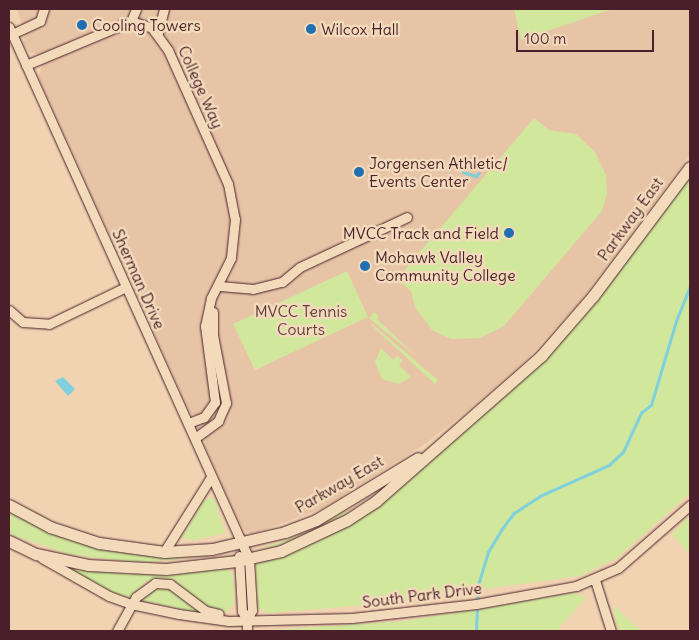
<!DOCTYPE html>
<style>
body{margin:0}
#map{position:relative;width:699px;height:640px;overflow:hidden;background:#f1d3b2;font-family:Delius,sans-serif}
div>[style]{position:absolute}
.built>*{inset:0;background:#e7c4a6}
.green>*{inset:0;background:#d1e79c}
.water>*{inset:0;background:#80d0db}
.stream>*{height:2.5px;margin:-1.25px;padding:0 1.25px;transform-origin:1.25px;border-radius:1.25px;background:#80d0db}
.roads{filter:drop-shadow(0 0 1px #4a1f2b) drop-shadow(0 0 1px #4a1f2b)}
.minor>*{height:9px;margin:-4.5px;padding:0 4.5px;transform-origin:4.5px;border-radius:4.5px;background:#f2daba}
.tertiary>*{height:11px;margin:-5.5px;padding:0 5.5px;transform-origin:5.5px;border-radius:5.5px;background:#f2daba}
.dots>*{width:14px;height:14px;translate:-50% -50%;box-sizing:border-box;border:2px solid #f2daba;border-radius:50%}
span{translate:-50% -50%;white-space:nowrap;text-align:center;line-height:1.15;-webkit-text-stroke:5px #f2daba;paint-order:stroke}
.poi-label{font-size:16px;color:#4a1f2b}
.left{translate:0 -50%;text-align:left}
.right{translate:-100% -50%;text-align:right}
.street-label{font-size:16px;color:#4a1f2b}
.park-label{font-size:16px;color:#5e3d3c}
.frame{position:absolute;inset:0;border:10px solid #4a1f2b;pointer-events:none}
.scale{position:absolute;left:516px;top:30px;width:138px;height:22px;box-sizing:border-box;border:2px solid #4a1f2b;border-top:0;padding-left:6px;font-size:15px;line-height:18px;white-space:nowrap;color:#4a1f2b;-webkit-text-stroke:4px #f2daba;paint-order:stroke}
</style>
<div id="map">
<div class="built">
<i style="clip-path:polygon(17px 9px,690px 9px,690px 155px,579px 303px,526px 360px,469px 410px,425px 444px,321px 509px,252px 534px,246px 532px,235px 514px,204px 444px,205px 438px,197px 428px,196px 416px,190px 413px,61px 127px,38px 77px,43px 64px,38px 54px,30px 53px,23px 43px,25px 33px)"></i>
</div>
<div class="green">
<i style="clip-path:polygon(514px 9px,612px 9px,521px 40px)"></i>
<i style="clip-path:polygon(534px 118px,549px 130px,576px 134px,595px 152px,606px 175px,607px 194px,602px 211px,503px 327px,480px 338px,451px 339px,432px 330px,415px 307px,411px 291px,397px 279px)"></i>
<i style="clip-path:polygon(690px 175px,690px 493px,617px 558px,579px 576px,368px 605px,268px 613px,258px 608px,256px 564px,321px 540px,349px 525px,505px 396px,590px 308px)"></i>
<i style="clip-path:polygon(347px 271px,368px 317px,255px 370px,233px 324px)"></i>
<i style="clip-path:polygon(374px 312px,379px 316px,377px 319px,417px 357px,369px 318px)"></i>
<i style="clip-path:polygon(372px 324px,438px 380px,435px 384px,371px 325px)"></i>
<i style="clip-path:polygon(381px 348px,393px 360px,397px 356px,403px 360px,399px 365px,411px 377px,399px 384px,382px 379px,375px 362px)"></i>
<i style="clip-path:polygon(210px 497px,215px 500px,225px 533px,194px 540px,182px 538px,203px 501px)"></i>
<i style="clip-path:polygon(345px 509px,345px 514px,315px 530px,285px 543px,255px 551px,316px 529px)"></i>
<i style="clip-path:polygon(9px 510px,63px 536px,219px 554px,142px 563px,72px 555px,9px 534px)"></i>
<i style="clip-path:polygon(690px 515px,690px 555px,672px 534px)"></i>
<i style="clip-path:polygon(226px 568px,233px 575px,234px 604px,226px 612px,210px 609px,176px 582px,166px 578px,145px 582px,129px 598px,105px 590px,69px 569px,145px 574px)"></i>
<i style="clip-path:polygon(164px 586px,199px 610px,199px 613px,140px 600px,147px 591px)"></i>
<i style="clip-path:polygon(575px 593px,586px 598px,556px 631px,258px 631px,404px 621px)"></i>
<i style="clip-path:polygon(612px 604px,634px 625px,641px 631px,619px 631px)"></i>
</div>
<div class="water">
<i style="clip-path:polygon(63px 377px,75px 389px,68px 396px,55px 381px)"></i>
</div>
<div class="stream">
<i style="left:463px;top:172px;width:14px;rotate:17deg"></i>
<i style="left:476px;top:176px;width:4px;rotate:-45deg"></i>
<i style="left:476px;top:631px;width:46px;rotate:-87.5deg"></i>
<i style="left:478px;top:585px;width:34px;rotate:-73deg"></i>
<i style="left:488px;top:552px;width:26px;rotate:-59deg"></i>
<i style="left:501px;top:530px;width:21px;rotate:-53deg"></i>
<i style="left:514px;top:513px;width:31px;rotate:-33deg"></i>
<i style="left:540px;top:496px;width:76px;rotate:-24.2deg"></i>
<i style="left:609px;top:465px;width:19px;rotate:-43deg"></i>
<i style="left:623px;top:452px;width:43px;rotate:-65.2deg"></i>
<i style="left:641px;top:413px;width:13px;rotate:-39deg"></i>
<i style="left:651px;top:405px;width:88px;rotate:-73.4deg"></i>
<i style="left:676px;top:321px;width:37px;rotate:-68deg"></i>
</div>
<div class="roads">
<div class="minor">
<i style="left:131px;top:21px;width:13px;rotate:-67deg"></i>
<i style="left:9px;top:27px;width:584px;rotate:65.72deg"></i>
<i style="left:249px;top:559px;width:51px;rotate:86.6deg"></i>
<i style="left:252px;top:610px;width:11px;rotate:117deg"></i>
<i style="left:158px;top:33px;width:25px;rotate:-76deg"></i>
<i style="left:12px;top:34px;width:31px;rotate:-25deg"></i>
<i style="left:40px;top:21px;width:13px;rotate:-72deg"></i>
<i style="left:26px;top:65px;width:114px;rotate:-22.7deg"></i>
<i style="left:131px;top:21px;width:22px;rotate:18deg"></i>
<i style="left:152px;top:28px;width:27px;rotate:54deg"></i>
<i style="left:168px;top:50px;width:147px;rotate:65.9deg"></i>
<i style="left:228px;top:184px;width:36px;rotate:79deg"></i>
<i style="left:235px;top:219px;width:39px;rotate:96deg"></i>
<i style="left:231px;top:258px;width:45px;rotate:116.6deg"></i>
<i style="left:211px;top:298px;width:29px;rotate:102deg"></i>
<i style="left:205px;top:326px;width:77px;rotate:82.5deg"></i>
<i style="left:215px;top:402px;width:19px;rotate:126deg"></i>
<i style="left:204px;top:417px;width:17px;rotate:159deg"></i>
<i style="left:220px;top:286px;width:33px;rotate:5deg"></i>
<i style="left:253px;top:289px;width:30px;rotate:-14deg"></i>
<i style="left:282px;top:282px;width:23px;rotate:-40deg"></i>
<i style="left:300px;top:267px;width:118px;rotate:-25deg"></i>
<i style="left:9px;top:310px;width:18px;rotate:41deg"></i>
<i style="left:23px;top:322px;width:26px;rotate:4deg"></i>
<i style="left:49px;top:324px;width:85px;rotate:-25.7deg"></i>
<i style="left:195px;top:438px;width:29px;rotate:-36deg"></i>
<i style="left:218px;top:421px;width:20px;rotate:-66deg"></i>
<i style="left:226px;top:403px;width:69px;rotate:-100.8deg"></i>
<i style="left:213px;top:335px;width:23px;rotate:-90deg"></i>
<i style="left:164px;top:552px;width:89px;rotate:-57.9deg"></i>
<i style="left:239px;top:556px;width:55px;rotate:86.9deg"></i>
<i style="left:242px;top:611px;width:10px;rotate:61deg"></i>
<i style="left:247px;top:620px;width:11px;rotate:90deg"></i>
<i style="left:42px;top:558px;width:77px;rotate:29.6deg"></i>
<i style="left:109px;top:596px;width:23px;rotate:20deg"></i>
<i style="left:131px;top:604px;width:49px;rotate:11.8deg"></i>
<i style="left:179px;top:614px;width:50px;rotate:8deg"></i>
<i style="left:229px;top:621px;width:123px;rotate:-1.4deg"></i>
<i style="left:352px;top:618px;width:125px;rotate:-6.4deg"></i>
<i style="left:476px;top:604px;width:102px;rotate:-10.2deg"></i>
<i style="left:576px;top:586px;width:46px;rotate:-23.2deg"></i>
<i style="left:618px;top:568px;width:96px;rotate:-41.2deg"></i>
<i style="left:595px;top:580px;width:53px;rotate:72.6deg"></i>
<i style="left:117px;top:631px;width:39px;rotate:-61deg"></i>
<i style="left:136px;top:597px;width:24px;rotate:-36deg"></i>
<i style="left:155px;top:583px;width:15px;rotate:4deg"></i>
<i style="left:170px;top:584px;width:45px;rotate:36.9deg"></i>
<i style="left:206px;top:611px;width:13px;rotate:13deg"></i>
</div>
<div class="tertiary">
<i style="left:9px;top:505px;width:47px;rotate:28.2deg"></i>
<i style="left:50px;top:527px;width:52px;rotate:18.1deg"></i>
<i style="left:99px;top:543px;width:66px;rotate:7.9deg"></i>
<i style="left:164px;top:552px;width:48px;rotate:-3.6deg"></i>
<i style="left:212px;top:549px;width:75px;rotate:-13.1deg"></i>
<i style="left:285px;top:532px;width:33px;rotate:-21deg"></i>
<i style="left:316px;top:520px;width:119px;rotate:-31.3deg"></i>
<i style="left:9px;top:541px;width:30px;rotate:26deg"></i>
<i style="left:36px;top:554px;width:53px;rotate:11.9deg"></i>
<i style="left:88px;top:565px;width:78px;rotate:2.9deg"></i>
<i style="left:166px;top:569px;width:71px;rotate:-6.4deg"></i>
<i style="left:237px;top:561px;width:45px;rotate:-12.8deg"></i>
<i style="left:281px;top:551px;width:73px;rotate:-25.2deg"></i>
<i style="left:347px;top:520px;width:35px;rotate:-33deg"></i>
<i style="left:376px;top:501px;width:220px;rotate:-41.3deg"></i>
<i style="left:541px;top:356px;width:79px;rotate:-49.1deg"></i>
<i style="left:593px;top:296px;width:161px;rotate:-53.1deg"></i>
</div>
</div>
<div class="dots">
<i style="left:82px;top:25px;background:#1f6fb2"></i>
<i style="left:311px;top:29px;background:#1f6fb2"></i>
<i style="left:359px;top:172px;background:#1f6fb2"></i>
<i style="left:509px;top:233px;background:#1f6fb2"></i>
<i style="left:365px;top:266px;background:#1f6fb2"></i>
</div>
<div class="poi-label">
<span class="left" style="left:92px;top:25px">Cooling Towers</span>
<span class="left" style="left:321px;top:29px">Wilcox Hall</span>
<span class="left" style="left:369px;top:172px">Jorgensen Athletic/<br>Events Center</span>
<span class="right" style="left:499px;top:233px">MVCC Track and Field</span>
<span class="left" style="left:375px;top:266px">Mohawk Valley<br>Community College</span>
</div>
<div class="street-label">
<span style="left:201px;top:87px;rotate:66deg">College Way</span>
<span style="left:630px;top:219px;rotate:-54deg">Parkway East</span>
<span style="left:139px;top:279px;rotate:66deg">Sherman Drive</span>
<span style="left:339px;top:484px;rotate:-30deg">Parkway East</span>
<span style="left:422px;top:595px;rotate:-7deg">South Park Drive</span>
</div>
<div class="park-label">
<span style="left:301px;top:320px">MVCC Tennis<br>Courts</span>
</div>
<div class="frame"></div>
<div class="scale">100 m</div>
</div>
